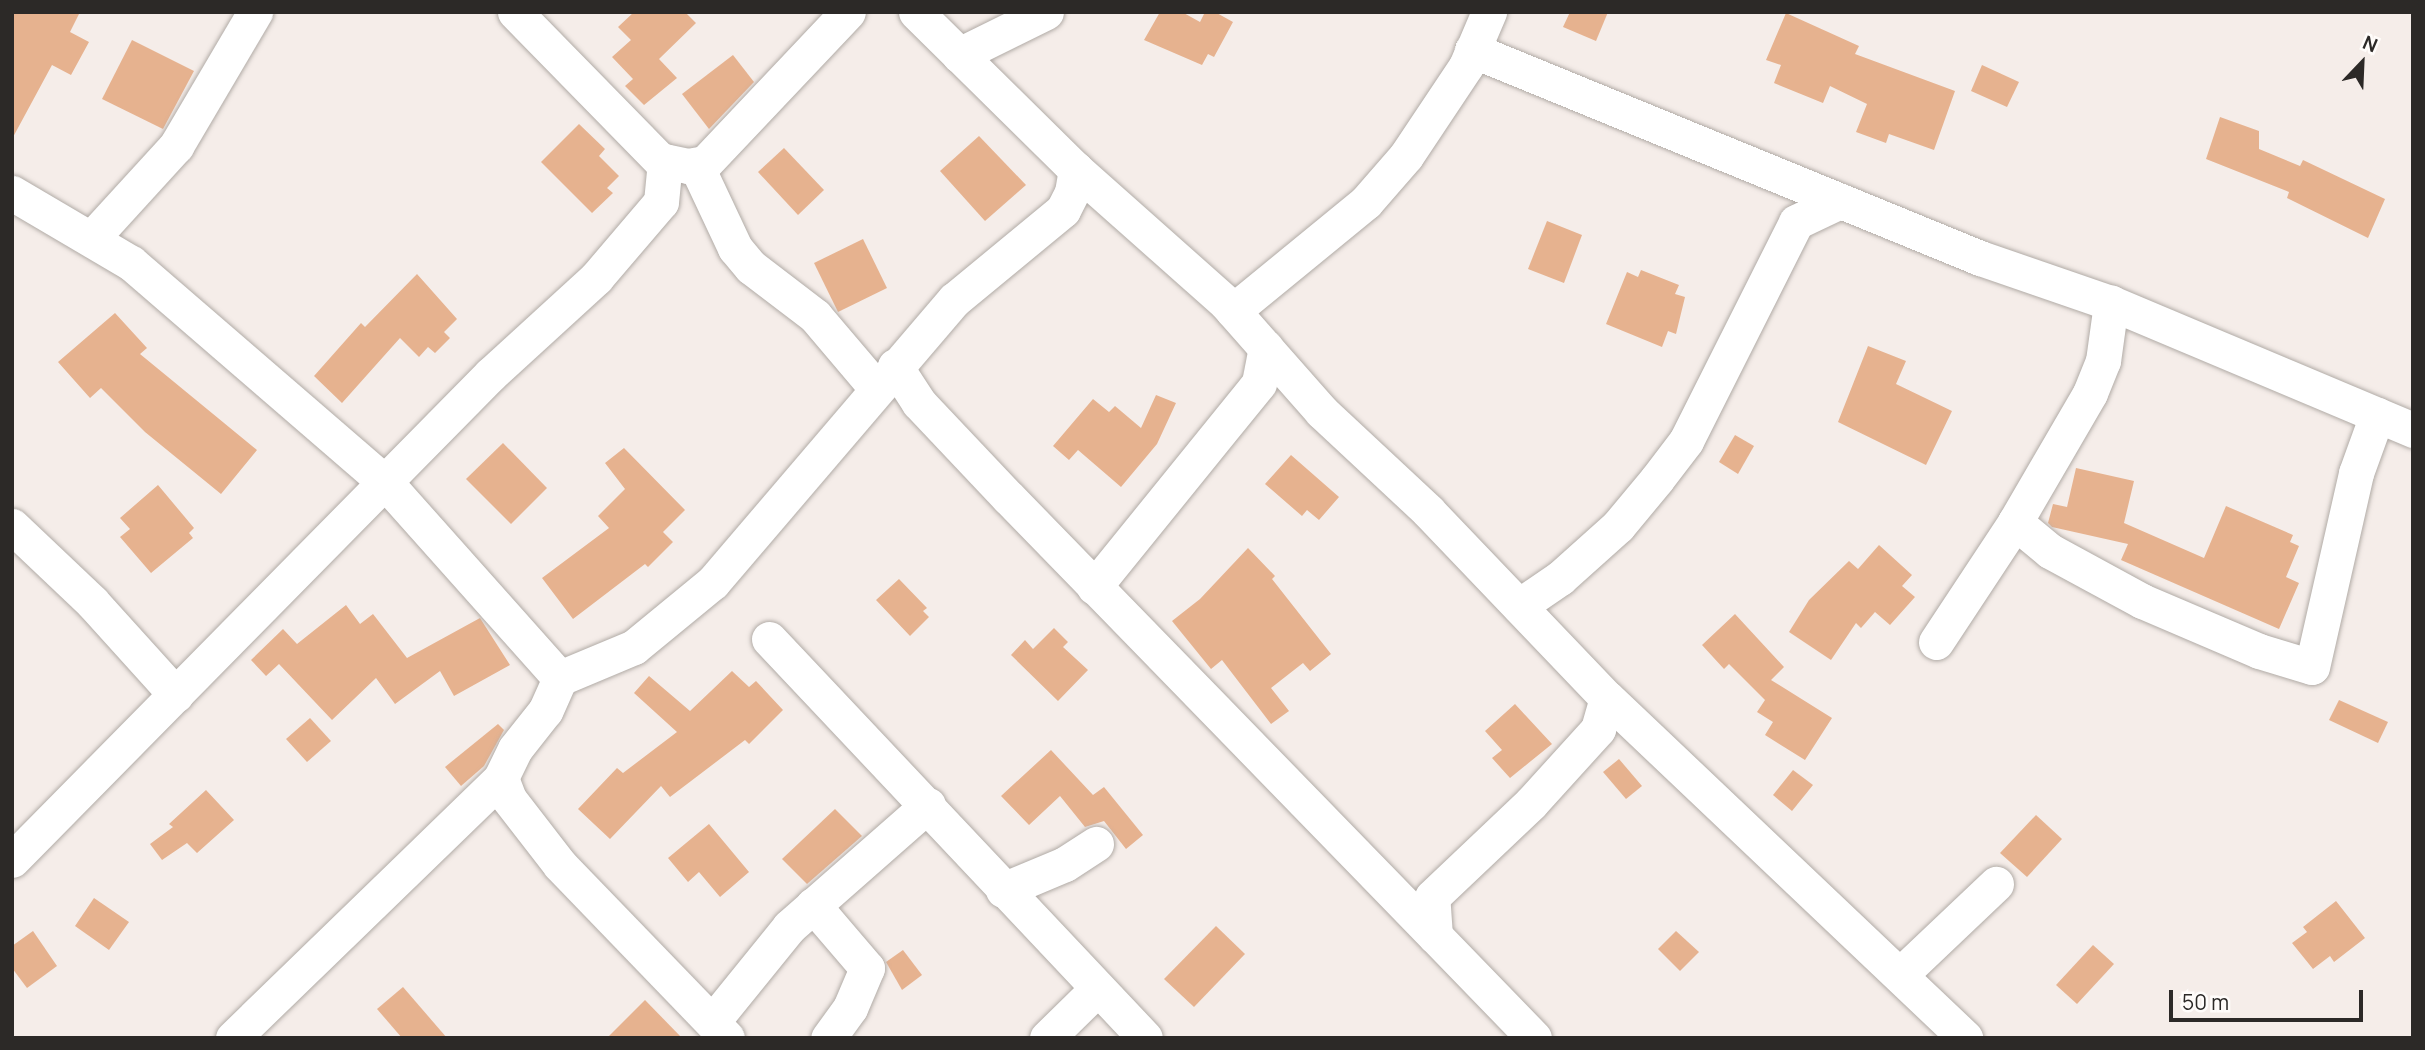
<!DOCTYPE html>
<style>
body{margin:0}
#map{position:relative;width:2425px;height:1050px;overflow:hidden;background:#f5ede9;font-family:Manrope,sans-serif}
div>[style]{position:absolute}
.building>*{inset:0;background:#e6b28f}
.roads{filter:drop-shadow(0 0 2px #b1aba6) drop-shadow(0 0 2px #b1aba6)}
.minor>*{height:35px;margin:-17.5px;padding:0 17.5px;transform-origin:17.5px;border-radius:17.5px;background:#fff}
span{translate:-50% -50%;white-space:nowrap;text-align:center;line-height:1.15;-webkit-text-stroke:7px #fffcfa;paint-order:stroke}
.frame{position:absolute;inset:0;border:14px solid #2c2927;pointer-events:none}
.north{position:absolute;left:2327px;top:28px;width:70px;height:70px;-webkit-text-stroke:5px #fffcfa;paint-order:stroke;rotate:23deg;font-size:19px;font-weight:700;line-height:28px;text-align:center;color:#2c2927}
.north::after{content:'';display:block;margin:auto;width:24px;height:32px;background:#2c2927;clip-path:polygon(50% 0,100% 100%,50% 72%,0 100%)}
.scale{position:absolute;left:2169px;top:990px;width:194px;height:32px;box-sizing:border-box;border:4px solid #2c2927;border-top:0;padding-left:9px;font-size:21px;line-height:24px;white-space:nowrap;color:#2c2927;-webkit-text-stroke:5px #fffcfa;paint-order:stroke}
</style>
<div id="map">
<div class="building">
<i style="clip-path:polygon(12px 12px,80px 12px,70px 32px,89px 42px,71px 75px,52px 65px,12px 139px)"></i>
<i style="clip-path:polygon(634px 12px,685px 12px,696px 23px,659px 59px,677px 78px,644px 105px,625px 86px,633px 79px,612px 57px,631px 40px,618px 27px)"></i>
<i style="clip-path:polygon(1160px 12px,1182px 12px,1200px 22px,1205px 12px,1215px 12px,1233px 22px,1214px 57px,1208px 54px,1202px 65px,1144px 40px)"></i>
<i style="clip-path:polygon(1570px 12px,1608px 12px,1596px 41px,1563px 27px)"></i>
<i style="clip-path:polygon(1786px 13px,1859px 46px,1855px 54px,1955px 91px,1934px 150px,1889px 134px,1886px 143px,1856px 132px,1867px 104px,1830px 86px,1823px 103px,1774px 83px,1781px 65px,1766px 60px)"></i>
<i style="clip-path:polygon(132px 40px,194px 71px,163px 129px,102px 99px)"></i>
<i style="clip-path:polygon(733px 55px,754px 82px,709px 129px,682px 94px)"></i>
<i style="clip-path:polygon(1982px 65px,2019px 82px,2007px 107px,1971px 91px)"></i>
<i style="clip-path:polygon(2220px 117px,2259px 131px,2259px 149px,2300px 166px,2303px 160px,2385px 199px,2368px 238px,2287px 198px,2289px 192px,2206px 159px)"></i>
<i style="clip-path:polygon(579px 124px,605px 149px,599px 156px,619px 176px,607px 188px,613px 193px,592px 213px,541px 162px)"></i>
<i style="clip-path:polygon(979px 136px,1026px 185px,985px 221px,940px 171px)"></i>
<i style="clip-path:polygon(784px 148px,824px 190px,798px 215px,758px 172px)"></i>
<i style="clip-path:polygon(1547px 221px,1582px 235px,1564px 283px,1528px 269px)"></i>
<i style="clip-path:polygon(863px 239px,887px 288px,838px 312px,814px 263px)"></i>
<i style="clip-path:polygon(1641px 270px,1679px 285px,1675px 294px,1685px 297px,1676px 334px,1668px 331px,1662px 347px,1606px 324px,1627px 272px,1638px 277px)"></i>
<i style="clip-path:polygon(417px 274px,457px 319px,444px 332px,450px 338px,435px 353px,428px 347px,419px 357px,400px 338px,342px 403px,314px 376px,361px 323px,365px 327px)"></i>
<i style="clip-path:polygon(115px 313px,147px 348px,140px 354px,257px 450px,221px 494px,145px 432px,101px 388px,90px 398px,58px 362px)"></i>
<i style="clip-path:polygon(1868px 346px,1906px 361px,1896px 384px,1952px 411px,1926px 465px,1838px 422px)"></i>
<i style="clip-path:polygon(1156px 395px,1176px 403px,1157px 444px,1121px 487px,1078px 450px,1069px 460px,1053px 446px,1093px 399px,1109px 412px,1115px 406px,1141px 428px)"></i>
<i style="clip-path:polygon(1735px 435px,1754px 446px,1738px 474px,1719px 462px)"></i>
<i style="clip-path:polygon(503px 443px,547px 488px,511px 524px,466px 479px)"></i>
<i style="clip-path:polygon(624px 448px,685px 510px,663px 532px,673px 542px,648px 567px,645px 564px,573px 619px,542px 578px,609px 528px,598px 516px,625px 489px,605px 463px)"></i>
<i style="clip-path:polygon(1291px 455px,1339px 497px,1319px 520px,1307px 510px,1302px 516px,1265px 484px)"></i>
<i style="clip-path:polygon(2076px 468px,2134px 481px,2124px 523px,2204px 558px,2226px 506px,2293px 535px,2290px 542px,2299px 546px,2286px 577px,2299px 583px,2279px 629px,2121px 560px,2128px 544px,2052px 527px,2048px 523px,2053px 504px,2067px 507px)"></i>
<i style="clip-path:polygon(158px 485px,194px 528px,189px 533px,193px 538px,151px 573px,120px 537px,130px 529px,120px 518px)"></i>
<i style="clip-path:polygon(1879px 545px,1912px 575px,1902px 586px,1915px 597px,1890px 625px,1875px 612px,1861px 628px,1856px 623px,1831px 660px,1789px 632px,1809px 600px,1849px 561px,1858px 569px)"></i>
<i style="clip-path:polygon(1248px 548px,1275px 576px,1272px 579px,1331px 654px,1310px 671px,1303px 663px,1271px 688px,1289px 711px,1271px 724px,1222px 660px,1211px 669px,1172px 621px,1200px 599px)"></i>
<i style="clip-path:polygon(899px 579px,927px 608px,923px 611px,929px 617px,910px 636px,876px 600px)"></i>
<i style="clip-path:polygon(346px 605px,360px 624px,373px 614px,407px 658px,480px 618px,510px 665px,454px 696px,440px 671px,395px 704px,376px 678px,332px 720px,279px 664px,266px 676px,251px 660px,283px 629px,297px 644px)"></i>
<i style="clip-path:polygon(1735px 614px,1784px 667px,1771px 680px,1832px 718px,1805px 760px,1765px 735px,1773px 722px,1757px 712px,1765px 700px,1729px 664px,1724px 669px,1702px 645px)"></i>
<i style="clip-path:polygon(1054px 628px,1068px 642px,1063px 647px,1088px 670px,1058px 701px,1011px 655px,1025px 640px,1033px 649px)"></i>
<i style="clip-path:polygon(732px 671px,749px 687px,756px 681px,783px 710px,749px 744px,745px 740px,670px 797px,661px 786px,610px 839px,578px 809px,617px 768px,623px 773px,677px 732px,634px 693px,649px 676px,690px 711px)"></i>
<i style="clip-path:polygon(2339px 700px,2388px 722px,2378px 743px,2329px 720px)"></i>
<i style="clip-path:polygon(1515px 704px,1552px 744px,1510px 778px,1492px 758px,1502px 750px,1485px 731px)"></i>
<i style="clip-path:polygon(310px 718px,331px 741px,307px 762px,286px 739px)"></i>
<i style="clip-path:polygon(498px 724px,504px 730px,484px 766px,461px 786px,445px 767px)"></i>
<i style="clip-path:polygon(1051px 750px,1093px 795px,1104px 787px,1143px 835px,1126px 849px,1104px 821px,1085px 827px,1060px 796px,1029px 825px,1001px 796px)"></i>
<i style="clip-path:polygon(1619px 759px,1642px 786px,1626px 799px,1603px 772px)"></i>
<i style="clip-path:polygon(1793px 770px,1813px 785px,1792px 811px,1773px 795px)"></i>
<i style="clip-path:polygon(206px 790px,234px 820px,197px 853px,187px 843px,162px 860px,150px 844px,173px 827px,169px 824px)"></i>
<i style="clip-path:polygon(835px 809px,862px 836px,807px 884px,782px 859px)"></i>
<i style="clip-path:polygon(2036px 815px,2062px 839px,2027px 877px,2000px 853px)"></i>
<i style="clip-path:polygon(709px 824px,749px 872px,720px 897px,699px 872px,688px 882px,668px 858px)"></i>
<i style="clip-path:polygon(94px 898px,129px 922px,109px 950px,75px 926px)"></i>
<i style="clip-path:polygon(2336px 901px,2365px 938px,2334px 962px,2330px 956px,2313px 969px,2292px 943px,2307px 932px,2303px 927px)"></i>
<i style="clip-path:polygon(1216px 926px,1245px 954px,1194px 1007px,1164px 979px)"></i>
<i style="clip-path:polygon(33px 931px,57px 966px,27px 988px,12px 968px,12px 946px)"></i>
<i style="clip-path:polygon(1676px 931px,1699px 952px,1680px 971px,1658px 949px)"></i>
<i style="clip-path:polygon(2093px 945px,2114px 964px,2077px 1004px,2056px 985px)"></i>
<i style="clip-path:polygon(903px 950px,922px 975px,902px 990px,886px 962px)"></i>
<i style="clip-path:polygon(403px 987px,447px 1038px,402px 1038px,377px 1009px)"></i>
<i style="clip-path:polygon(645px 1000px,682px 1038px,607px 1038px)"></i>
</div>
<div class="roads">
<div class="minor">
<i style="left:515px;top:12px;width:207px;rotate:45.6deg"></i>
<i style="left:660px;top:160px;width:29px;rotate:12deg"></i>
<i style="left:688px;top:166px;width:17px;rotate:-10deg"></i>
<i style="left:705px;top:163px;width:208px;rotate:-46.6deg"></i>
<i style="left:916px;top:12px;width:221px;rotate:44.6deg"></i>
<i style="left:1073px;top:167px;width:205px;rotate:41.6deg"></i>
<i style="left:1226px;top:303px;width:145px;rotate:48.6deg"></i>
<i style="left:1322px;top:412px;width:145px;rotate:43deg"></i>
<i style="left:1428px;top:511px;width:259px;rotate:46.3deg"></i>
<i style="left:1607px;top:698px;width:494px;rotate:43.5deg"></i>
<i style="left:1472px;top:50px;width:549px;rotate:22.27deg"></i>
<i style="left:1980px;top:258px;width:139px;rotate:19deg"></i>
<i style="left:2111px;top:303px;width:328px;rotate:22.8deg"></i>
<i style="left:959px;top:55px;width:97px;rotate:-26.3deg"></i>
<i style="left:696px;top:165px;width:92px;rotate:64.8deg"></i>
<i style="left:735px;top:248px;width:25px;rotate:50deg"></i>
<i style="left:751px;top:267px;width:81px;rotate:37.4deg"></i>
<i style="left:815px;top:316px;width:94px;rotate:49.7deg"></i>
<i style="left:12px;top:193px;width:138px;rotate:30.5deg"></i>
<i style="left:131px;top:263px;width:337px;rotate:40.8deg"></i>
<i style="left:386px;top:483px;width:261px;rotate:48.3deg"></i>
<i style="left:560px;top:678px;width:36px;rotate:114deg"></i>
<i style="left:545px;top:711px;width:48px;rotate:128.3deg"></i>
<i style="left:515px;top:749px;width:32px;rotate:116deg"></i>
<i style="left:501px;top:778px;width:22px;rotate:69deg"></i>
<i style="left:509px;top:799px;width:83px;rotate:52.3deg"></i>
<i style="left:560px;top:865px;width:240px;rotate:46deg"></i>
<i style="left:92px;top:238px;width:125px;rotate:-47.6deg"></i>
<i style="left:176px;top:146px;width:156px;rotate:-59.5deg"></i>
<i style="left:1233px;top:311px;width:172px;rotate:-39.3deg"></i>
<i style="left:1366px;top:202px;width:61px;rotate:-49deg"></i>
<i style="left:1406px;top:156px;width:108px;rotate:-56.3deg"></i>
<i style="left:1466px;top:66px;width:59px;rotate:-66.9deg"></i>
<i style="left:895px;top:366px;width:44px;rotate:57deg"></i>
<i style="left:919px;top:403px;width:129px;rotate:46.6deg"></i>
<i style="left:1008px;top:497px;width:612px;rotate:45.79deg"></i>
<i style="left:2015px;top:522px;width:45px;rotate:39.6deg"></i>
<i style="left:2050px;top:551px;width:105px;rotate:28.5deg"></i>
<i style="left:2142px;top:601px;width:127px;rotate:23.1deg"></i>
<i style="left:2259px;top:651px;width:55px;rotate:16.8deg"></i>
<i style="left:2312px;top:667px;width:199px;rotate:-77.2deg"></i>
<i style="left:2356px;top:473px;width:62px;rotate:-70.1deg"></i>
<i style="left:12px;top:526px;width:110px;rotate:43.5deg"></i>
<i style="left:92px;top:602px;width:125px;rotate:47.9deg"></i>
<i style="left:1094px;top:587px;width:262px;rotate:-51deg"></i>
<i style="left:1259px;top:383px;width:36px;rotate:-79deg"></i>
<i style="left:1519px;top:606px;width:50px;rotate:-34.3deg"></i>
<i style="left:1560px;top:578px;width:78px;rotate:-41.9deg"></i>
<i style="left:1618px;top:526px;width:61px;rotate:-50.3deg"></i>
<i style="left:1657px;top:479px;width:48px;rotate:-52.7deg"></i>
<i style="left:1686px;top:441px;width:245px;rotate:-63.3deg"></i>
<i style="left:1796px;top:222px;width:49px;rotate:-25.5deg"></i>
<i style="left:769px;top:639px;width:548px;rotate:46.7deg"></i>
<i style="left:1936px;top:642px;width:144px;rotate:-56.6deg"></i>
<i style="left:2015px;top:522px;width:149px;rotate:-59.8deg"></i>
<i style="left:2090px;top:393px;width:35px;rotate:-68deg"></i>
<i style="left:2103px;top:361px;width:59px;rotate:-82.1deg"></i>
<i style="left:560px;top:678px;width:80px;rotate:-22.7deg"></i>
<i style="left:634px;top:647px;width:102px;rotate:-39.4deg"></i>
<i style="left:713px;top:582px;width:371px;rotate:-49.5deg"></i>
<i style="left:954px;top:300px;width:141px;rotate:-39.5deg"></i>
<i style="left:1063px;top:210px;width:20px;rotate:-63deg"></i>
<i style="left:1072px;top:192px;width:23px;rotate:-80deg"></i>
<i style="left:12px;top:860px;width:682px;rotate:-45.42deg"></i>
<i style="left:491px;top:374px;width:142px;rotate:-42.4deg"></i>
<i style="left:596px;top:278px;width:100px;rotate:-49.5deg"></i>
<i style="left:661px;top:202px;width:41px;rotate:-84.4deg"></i>
<i style="left:1003px;top:890px;width:67px;rotate:-22.8deg"></i>
<i style="left:1065px;top:864px;width:37px;rotate:-33deg"></i>
<i style="left:813px;top:905px;width:83px;rotate:49.4deg"></i>
<i style="left:867px;top:968px;width:43px;rotate:113deg"></i>
<i style="left:850px;top:1008px;width:37px;rotate:126deg"></i>
<i style="left:1901px;top:974px;width:131px;rotate:-43.5deg"></i>
<i style="left:713px;top:1021px;width:121px;rotate:-51deg"></i>
<i style="left:789px;top:927px;width:185px;rotate:-41.3deg"></i>
<i style="left:233px;top:1038px;width:373px;rotate:-44.1deg"></i>
<i style="left:1047px;top:1038px;width:70px;rotate:-44.4deg"></i>
<i style="left:1534px;top:1038px;width:142px;rotate:-134.1deg"></i>
<i style="left:1435px;top:936px;width:39px;rotate:-94deg"></i>
<i style="left:1432px;top:897px;width:137px;rotate:-43.5deg"></i>
<i style="left:1531px;top:803px;width:100px;rotate:-47.8deg"></i>
<i style="left:1598px;top:729px;width:32px;rotate:-74deg"></i>
</div>
</div>
<div class="frame"></div>
<div class="north">N</div>
<div class="scale">50 m</div>
</div>
